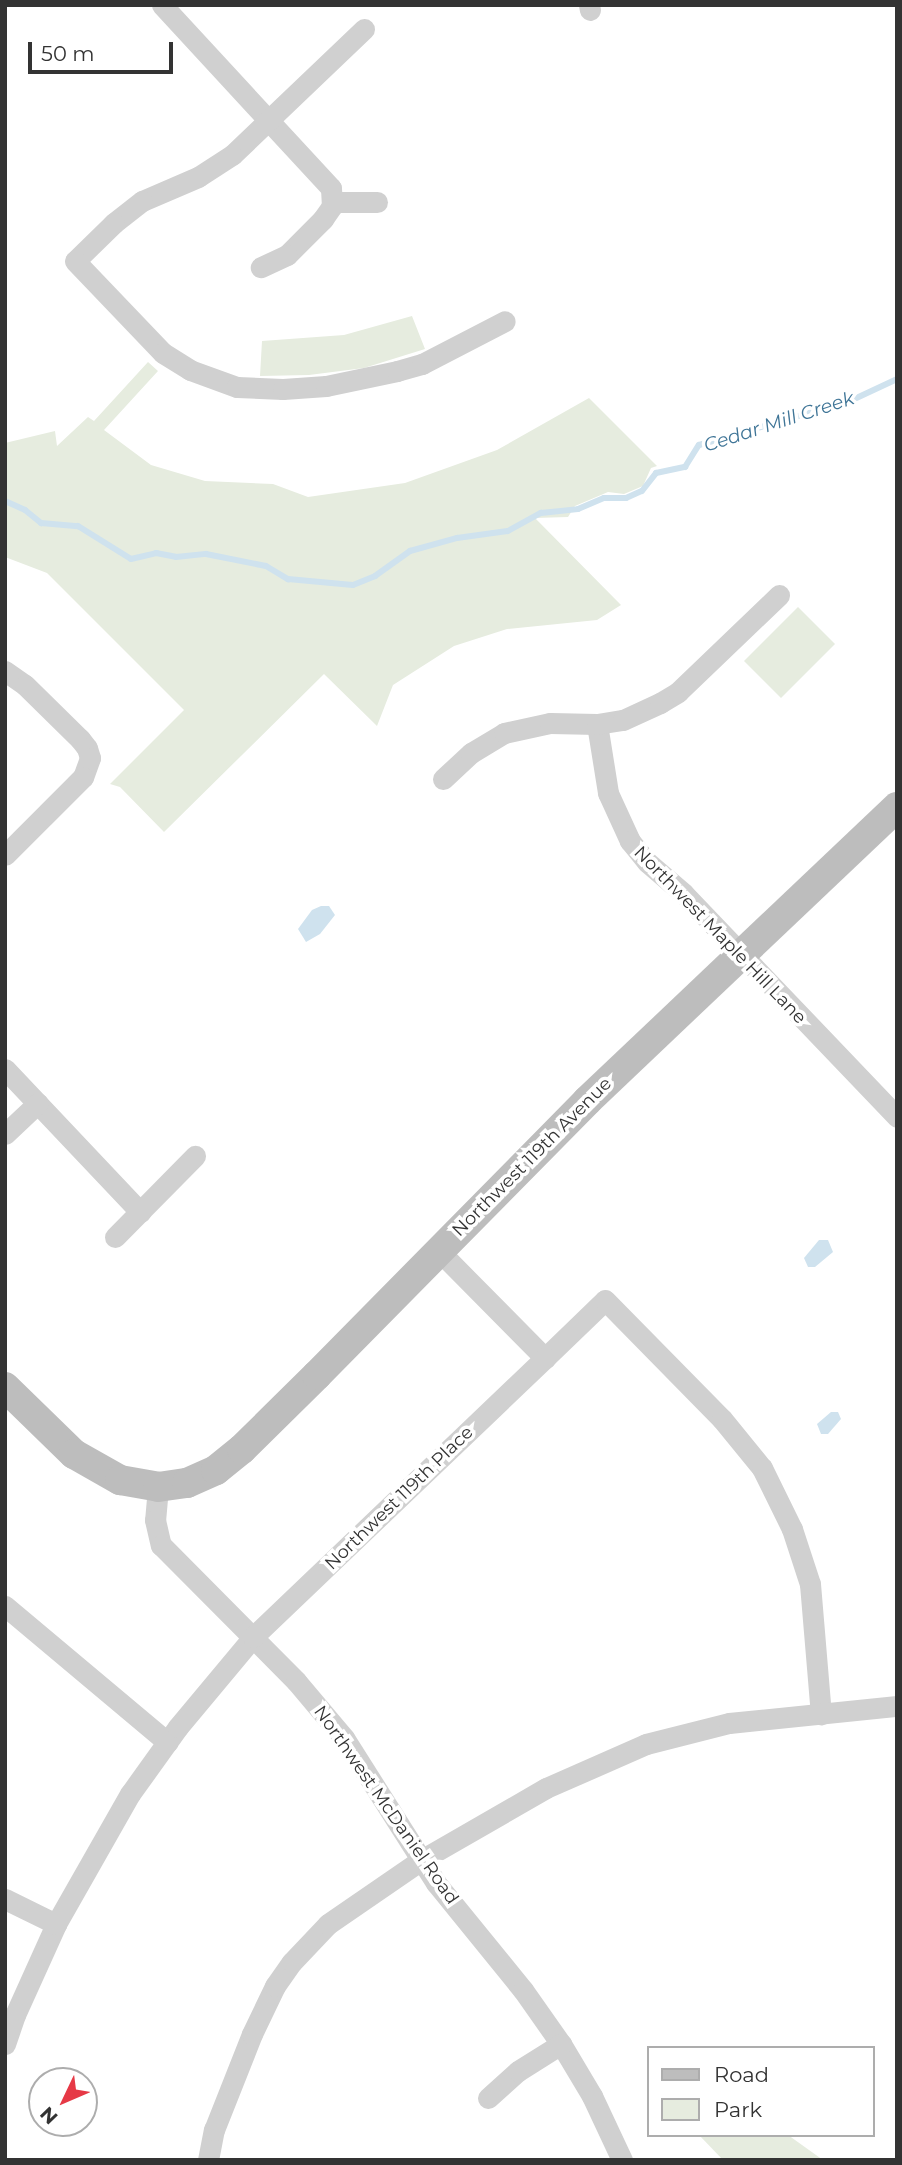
<!DOCTYPE html>
<style>
body{margin:0}
#map{position:relative;width:902px;height:2165px;overflow:hidden;background:#fff;font-family:Montserrat,sans-serif}
div>[style]{position:absolute}
.green>*{inset:0;background:#e6ecdf}
.water>*{inset:0;background:#cfe2ee}
.stream>*{height:6px;margin:-3px;padding:0 3px;transform-origin:3px;border-radius:3px;background:#cfe2ee}
.street>*{height:21px;margin:-10.5px;padding:0 10.5px;transform-origin:10.5px;border-radius:10.5px;background:#d0d0d0}
.secondary>*{height:30px;margin:-15px;padding:0 15px;transform-origin:15px;border-radius:15px;background:#bdbdbd}
span{translate:-50% -50%;white-space:nowrap;text-align:center;line-height:1.15;-webkit-text-stroke:7px #fff;paint-order:stroke}
.street-label{font-size:18px;color:#333}
.water-label{font-size:19px;color:#3f7597;font-style:italic}
.frame{position:absolute;inset:0;border:7px solid #333;pointer-events:none}
.legend{position:absolute;left:647px;top:2046px;width:228px;height:91px;box-sizing:border-box;background:#fff;border:2px solid #adadad;margin:0;padding:9px 12px;list-style:none;font-size:21px;color:#333}
.legend li{display:flex;align-items:center;gap:14px;height:35px}
.legend b{width:35px;border:2px solid #adadad}
.north{position:absolute;left:28px;top:2067px;width:70px;height:70px;box-sizing:border-box;background:#fff;border:2px solid #adadad;border-radius:50%;rotate:226deg;font-size:19px;font-weight:700;line-height:28px;text-align:center;color:#333}
.north::after{content:'';display:block;margin:auto;width:24px;height:32px;background:#e63946;clip-path:polygon(50% 0,100% 100%,50% 72%,0 100%)}
.scale{position:absolute;left:28px;top:42px;width:145px;height:32px;box-sizing:border-box;border:4px solid #333;border-top:0;padding-left:9px;font-size:21px;line-height:24px;white-space:nowrap;color:#333;-webkit-text-stroke:5px #fff;paint-order:stroke}
</style>
<div id="map">
<div class="green">
<i style="clip-path:polygon(412px 316px,425px 349px,364px 368px,309px 375px,260px 376px,262px 341px,344px 335px)"></i>
<i style="clip-path:polygon(148px 362px,158px 371px,104px 430px,151px 465px,205px 481px,273px 484px,308px 497px,405px 483px,497px 450px,589px 398px,657px 466px,651px 468px,643px 486px,624px 494px,608px 492px,575px 506px,568px 517px,535px 518px,621px 605px,597px 620px,507px 629px,454px 646px,393px 685px,377px 726px,324px 674px,164px 832px,120px 787px,110px 784px,184px 710px,47px 573px,5px 557px,5px 443px,55px 431px,57px 446px,88px 417px,94px 421px)"></i>
<i style="clip-path:polygon(798px 607px,835px 644px,781px 698px,744px 661px)"></i>
<i style="clip-path:polygon(699px 2135px,788px 2135px,823px 2160px,723px 2160px)"></i>
</div>
<div class="water">
<i style="clip-path:polygon(321px 906px,329px 906px,335px 915px,320px 934px,306px 942px,298px 929px,312px 910px)"></i>
<i style="clip-path:polygon(819px 1240px,828px 1240px,833px 1252px,815px 1267px,808px 1267px,804px 1258px)"></i>
<i style="clip-path:polygon(831px 1412px,838px 1412px,841px 1419px,828px 1434px,821px 1434px,817px 1424px)"></i>
</div>
<div class="stream">
<i style="left:5px;top:501px;width:22px;rotate:24deg"></i>
<i style="left:25px;top:510px;width:21px;rotate:39deg"></i>
<i style="left:41px;top:523px;width:37px;rotate:5deg"></i>
<i style="left:78px;top:526px;width:62px;rotate:31.9deg"></i>
<i style="left:131px;top:559px;width:26px;rotate:-13deg"></i>
<i style="left:156px;top:553px;width:20px;rotate:11deg"></i>
<i style="left:176px;top:557px;width:30px;rotate:-6deg"></i>
<i style="left:206px;top:554px;width:61px;rotate:11.3deg"></i>
<i style="left:266px;top:566px;width:26px;rotate:31deg"></i>
<i style="left:288px;top:579px;width:65px;rotate:5.3deg"></i>
<i style="left:353px;top:585px;width:24px;rotate:-22deg"></i>
<i style="left:375px;top:576px;width:43px;rotate:-35.5deg"></i>
<i style="left:410px;top:551px;width:49px;rotate:-15.5deg"></i>
<i style="left:457px;top:538px;width:51px;rotate:-7.8deg"></i>
<i style="left:508px;top:531px;width:38px;rotate:-29deg"></i>
<i style="left:541px;top:513px;width:37px;rotate:-6deg"></i>
<i style="left:578px;top:509px;width:28px;rotate:-23deg"></i>
<i style="left:604px;top:498px;width:22px"></i>
<i style="left:626px;top:498px;width:17px;rotate:-24deg"></i>
<i style="left:642px;top:491px;width:23px;rotate:-52deg"></i>
<i style="left:656px;top:473px;width:30px;rotate:-12deg"></i>
<i style="left:685px;top:467px;width:26px;rotate:-58deg"></i>
<i style="left:699px;top:445px;width:157px;rotate:-16.2deg"></i>
<i style="left:850px;top:401px;width:52px;rotate:-25.1deg"></i>
</div>
<div class="street">
<i style="left:162px;top:5px;width:249px;rotate:47.3deg"></i>
<i style="left:331px;top:188px;width:18px;rotate:87deg"></i>
<i style="left:332px;top:206px;width:16px;rotate:125deg"></i>
<i style="left:323px;top:219px;width:51px;rotate:135deg"></i>
<i style="left:287px;top:255px;width:29px;rotate:155deg"></i>
<i style="left:589px;top:5px;width:5px;rotate:79deg"></i>
<i style="left:364px;top:29px;width:182px;rotate:136.3deg"></i>
<i style="left:232px;top:155px;width:40px;rotate:147.1deg"></i>
<i style="left:198px;top:177px;width:61px;rotate:156.8deg"></i>
<i style="left:142px;top:201px;width:36px;rotate:142deg"></i>
<i style="left:114px;top:223px;width:54px;rotate:135.7deg"></i>
<i style="left:75px;top:261px;width:127px;rotate:46.3deg"></i>
<i style="left:163px;top:353px;width:32px;rotate:32deg"></i>
<i style="left:190px;top:370px;width:50px;rotate:19.9deg"></i>
<i style="left:237px;top:387px;width:46px;rotate:2.5deg"></i>
<i style="left:283px;top:389px;width:43px;rotate:-4deg"></i>
<i style="left:326px;top:386px;width:73px;rotate:-11.9deg"></i>
<i style="left:397px;top:371px;width:26px;rotate:-16deg"></i>
<i style="left:422px;top:364px;width:93px;rotate:-27.4deg"></i>
<i style="left:333px;top:202px;width:44px"></i>
<i style="left:5px;top:671px;width:24px;rotate:35deg"></i>
<i style="left:25px;top:685px;width:77px;rotate:44.5deg"></i>
<i style="left:80px;top:739px;width:11px;rotate:52deg"></i>
<i style="left:87px;top:748px;width:10px;rotate:73deg"></i>
<i style="left:90px;top:758px;width:20px;rotate:110deg"></i>
<i style="left:83px;top:777px;width:110px;rotate:135deg"></i>
<i style="left:597px;top:724px;width:70px;rotate:80.9deg"></i>
<i style="left:608px;top:793px;width:53px;rotate:65.4deg"></i>
<i style="left:630px;top:841px;width:27px;rotate:51deg"></i>
<i style="left:647px;top:862px;width:48px;rotate:40.7deg"></i>
<i style="left:683px;top:893px;width:310px;rotate:46.3deg"></i>
<i style="left:443px;top:779px;width:38px;rotate:-43deg"></i>
<i style="left:471px;top:753px;width:39px;rotate:-31deg"></i>
<i style="left:504px;top:733px;width:47px;rotate:-12.3deg"></i>
<i style="left:550px;top:723px;width:47px;rotate:1.2deg"></i>
<i style="left:597px;top:724px;width:26px;rotate:-9deg"></i>
<i style="left:623px;top:720px;width:41px;rotate:-24.7deg"></i>
<i style="left:660px;top:703px;width:21px;rotate:-31deg"></i>
<i style="left:678px;top:692px;width:140px;rotate:-43.8deg"></i>
<i style="left:5px;top:1069px;width:197px;rotate:46.6deg"></i>
<i style="left:5px;top:1134px;width:45px;rotate:-43.2deg"></i>
<i style="left:115px;top:1237px;width:114px;rotate:-45.4deg"></i>
<i style="left:439px;top:1251px;width:151px;rotate:45.3deg"></i>
<i style="left:545px;top:1358px;width:83px;rotate:-44deg"></i>
<i style="left:605px;top:1300px;width:167px;rotate:45.5deg"></i>
<i style="left:722px;top:1419px;width:63px;rotate:50.8deg"></i>
<i style="left:762px;top:1468px;width:68px;rotate:63.8deg"></i>
<i style="left:792px;top:1529px;width:58px;rotate:71.9deg"></i>
<i style="left:810px;top:1584px;width:131px;rotate:85.2deg"></i>
<i style="left:158px;top:1487px;width:33px;rotate:95deg"></i>
<i style="left:155px;top:1520px;width:26px;rotate:77deg"></i>
<i style="left:161px;top:1545px;width:192px;rotate:45.2deg"></i>
<i style="left:296px;top:1681px;width:75px;rotate:49.9deg"></i>
<i style="left:344px;top:1738px;width:172px;rotate:57.6deg"></i>
<i style="left:436px;top:1883px;width:138px;rotate:50.9deg"></i>
<i style="left:523px;top:1990px;width:66px;rotate:54.9deg"></i>
<i style="left:561px;top:2044px;width:61px;rotate:59.2deg"></i>
<i style="left:592px;top:2096px;width:71px;rotate:64.9deg"></i>
<i style="left:5px;top:1606px;width:212px;rotate:40deg"></i>
<i style="left:5px;top:1899px;width:57px;rotate:26.1deg"></i>
<i style="left:5px;top:2044px;width:31px;rotate:-71deg"></i>
<i style="left:15px;top:2015px;width:100px;rotate:-65.7deg"></i>
<i style="left:56px;top:1924px;width:150px;rotate:-60.4deg"></i>
<i style="left:130px;top:1794px;width:82px;rotate:-54.4deg"></i>
<i style="left:178px;top:1727px;width:117px;rotate:-50.2deg"></i>
<i style="left:253px;top:1637px;width:404px;rotate:-43.7deg"></i>
<i style="left:488px;top:2098px;width:40px;rotate:-42deg"></i>
<i style="left:518px;top:2071px;width:51px;rotate:-32.1deg"></i>
<i style="left:208px;top:2160px;width:31px;rotate:-79deg"></i>
<i style="left:214px;top:2130px;width:103px;rotate:-68.4deg"></i>
<i style="left:252px;top:2034px;width:53px;rotate:-64.4deg"></i>
<i style="left:275px;top:1986px;width:29px;rotate:-55deg"></i>
<i style="left:292px;top:1962px;width:52px;rotate:-46.5deg"></i>
<i style="left:328px;top:1924px;width:113px;rotate:-34.5deg"></i>
<i style="left:421px;top:1860px;width:144px;rotate:-29.9deg"></i>
<i style="left:546px;top:1788px;width:109px;rotate:-23.7deg"></i>
<i style="left:646px;top:1744px;width:86px;rotate:-14.2deg"></i>
<i style="left:729px;top:1723px;width:169px;rotate:-5.8deg"></i>
</div>
<div class="secondary">
<i style="left:5px;top:1387px;width:96px;rotate:44.2deg"></i>
<i style="left:74px;top:1454px;width:53px;rotate:29.5deg"></i>
<i style="left:120px;top:1480px;width:39px;rotate:10deg"></i>
<i style="left:158px;top:1487px;width:29px;rotate:-8deg"></i>
<i style="left:187px;top:1483px;width:32px;rotate:-24deg"></i>
<i style="left:216px;top:1470px;width:33px;rotate:-39deg"></i>
<i style="left:242px;top:1449px;width:105px;rotate:-44.6deg"></i>
<i style="left:317px;top:1375px;width:385px;rotate:-45.4deg"></i>
<i style="left:587px;top:1101px;width:427px;rotate:-43.5deg"></i>
</div>
<div class="street-label">
<span style="left:720px;top:935px;rotate:46deg">Northwest Maple Hill Lane</span>
<span style="left:532px;top:1157px;rotate:-45deg">Northwest 119th Avenue</span>
<span style="left:399px;top:1498px;rotate:-44deg">Northwest 119th Place</span>
<span style="left:386px;top:1805px;rotate:55deg">Northwest McDaniel Road</span>
</div>
<div class="water-label">
<span style="left:779px;top:422px;rotate:-18deg">Cedar Mill Creek</span>
</div>
<div class="frame"></div>
<ul class="legend">
<li><b style="height:9px;background:#bdbdbd"></b>Road</li>
<li><b style="height:19px;background:#e6ecdf"></b>Park</li>
</ul>
<div class="north">N</div>
<div class="scale">50 m</div>
</div>
